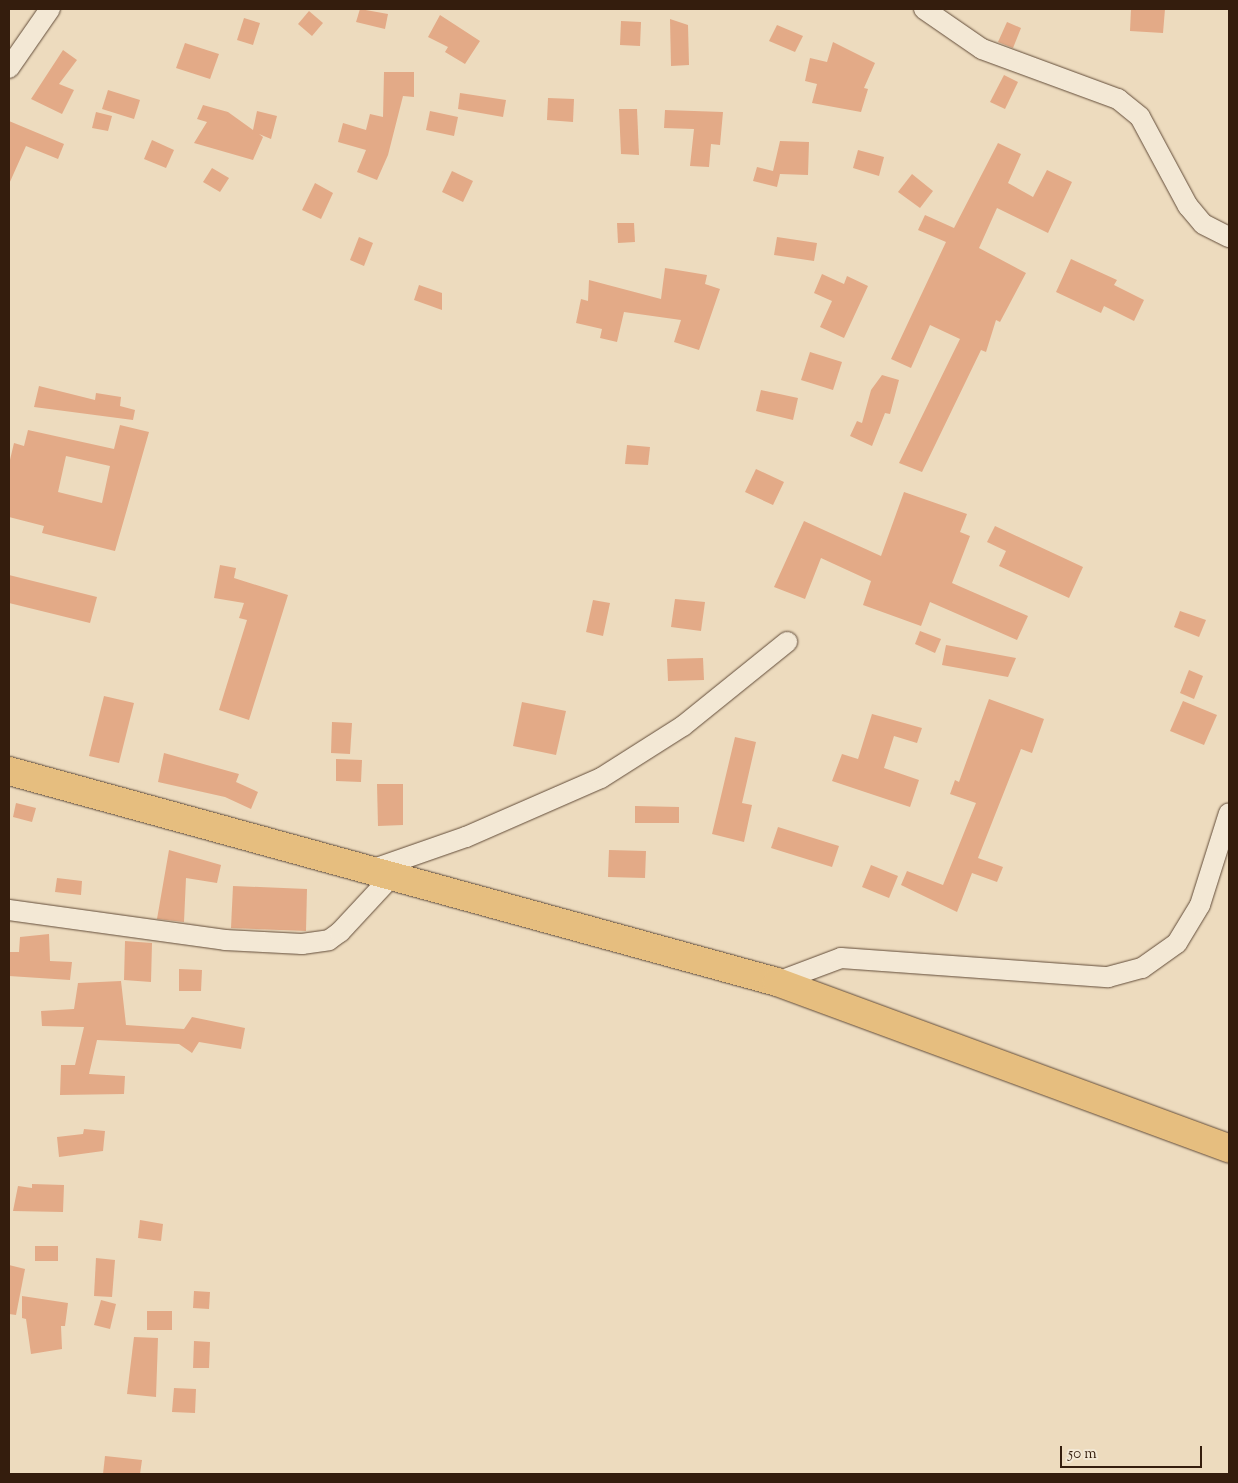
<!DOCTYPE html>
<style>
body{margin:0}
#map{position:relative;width:1238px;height:1483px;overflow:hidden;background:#eddbbe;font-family:"Sorts Mill Goudy",serif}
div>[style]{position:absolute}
.building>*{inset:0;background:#e3aa87}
.roads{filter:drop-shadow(0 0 1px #624c39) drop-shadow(0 0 1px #624c39)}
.street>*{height:20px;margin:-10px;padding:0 10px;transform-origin:10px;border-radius:10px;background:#f3e8d5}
.primary>*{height:28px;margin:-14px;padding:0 14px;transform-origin:14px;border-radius:14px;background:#e6be7f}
span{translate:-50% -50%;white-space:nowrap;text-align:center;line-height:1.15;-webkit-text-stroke:4px #f3e8d5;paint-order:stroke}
.frame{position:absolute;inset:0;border:10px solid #341d0d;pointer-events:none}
.scale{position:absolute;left:1060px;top:1446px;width:142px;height:22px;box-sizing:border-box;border:2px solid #341d0d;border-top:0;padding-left:6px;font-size:15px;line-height:18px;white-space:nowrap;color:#341d0d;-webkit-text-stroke:4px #f3e8d5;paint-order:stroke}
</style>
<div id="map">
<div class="building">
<i style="clip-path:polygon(360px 9px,388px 14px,385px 29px,356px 22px)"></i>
<i style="clip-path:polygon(1131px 9px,1165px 9px,1163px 33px,1130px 31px)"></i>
<i style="clip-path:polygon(309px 11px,323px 23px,312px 36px,298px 24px)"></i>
<i style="clip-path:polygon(440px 15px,480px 41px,465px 64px,445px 52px,448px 47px,428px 37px)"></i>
<i style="clip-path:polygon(244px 18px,260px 23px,253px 45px,237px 40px)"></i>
<i style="clip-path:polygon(670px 19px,688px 25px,689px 65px,671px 66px)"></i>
<i style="clip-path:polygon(621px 21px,641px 22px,640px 46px,620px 45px)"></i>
<i style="clip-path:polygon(1007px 22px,1021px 28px,1013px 48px,998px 42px)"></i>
<i style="clip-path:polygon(777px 25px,803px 36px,795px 52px,769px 41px)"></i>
<i style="clip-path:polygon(833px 42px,875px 63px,864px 88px,868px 89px,861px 112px,812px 103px,817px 84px,805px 81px,810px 58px,827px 62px)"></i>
<i style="clip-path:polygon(185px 43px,219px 54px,210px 79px,176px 68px)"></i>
<i style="clip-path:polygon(63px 50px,77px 60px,59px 84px,74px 90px,62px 114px,31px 99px)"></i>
<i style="clip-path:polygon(384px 72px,414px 72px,414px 97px,403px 96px,388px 155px,377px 180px,357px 172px,366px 150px,338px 142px,343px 123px,366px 130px,370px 114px,383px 117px)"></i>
<i style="clip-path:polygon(1004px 75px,1018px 82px,1005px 109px,990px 102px)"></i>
<i style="clip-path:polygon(108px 90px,140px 100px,134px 119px,102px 109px)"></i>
<i style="clip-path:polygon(460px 93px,506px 100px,503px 117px,458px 109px)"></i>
<i style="clip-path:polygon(548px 98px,574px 99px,573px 122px,547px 120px)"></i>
<i style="clip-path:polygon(203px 105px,228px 112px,253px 130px,257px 111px,277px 116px,271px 139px,259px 134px,263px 137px,253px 160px,194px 143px,207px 122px,197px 119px)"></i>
<i style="clip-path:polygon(619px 109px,637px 109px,639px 155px,621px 154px)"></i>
<i style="clip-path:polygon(665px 110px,723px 112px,720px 145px,711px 144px,709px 167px,690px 166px,694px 129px,664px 128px)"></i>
<i style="clip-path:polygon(430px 111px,458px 117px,454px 136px,426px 130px)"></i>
<i style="clip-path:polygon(96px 112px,112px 116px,108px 131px,92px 128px)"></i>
<i style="clip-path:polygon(9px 121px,64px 144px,58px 159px,26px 146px,9px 184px)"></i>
<i style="clip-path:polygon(152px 140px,174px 150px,166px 168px,144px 159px)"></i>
<i style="clip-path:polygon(780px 141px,809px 142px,808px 175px,780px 174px,777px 187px,753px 181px,757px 167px,773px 171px)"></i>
<i style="clip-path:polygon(998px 143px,1021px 154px,1008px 183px,1033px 197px,1047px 170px,1072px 182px,1048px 233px,997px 208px,979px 248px,1026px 273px,1000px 322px,996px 320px,986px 352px,981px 350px,922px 472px,899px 463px,960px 339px,930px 325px,911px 368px,891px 359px,946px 242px,918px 230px,925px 215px,954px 228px)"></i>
<i style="clip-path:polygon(858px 150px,884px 157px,879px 176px,853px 168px)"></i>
<i style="clip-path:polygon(212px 168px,229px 178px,220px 192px,203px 182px)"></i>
<i style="clip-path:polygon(452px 171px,473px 181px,463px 202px,442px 192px)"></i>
<i style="clip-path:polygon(912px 174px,933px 191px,920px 208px,898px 192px)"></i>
<i style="clip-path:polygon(315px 183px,333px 193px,321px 219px,302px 210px)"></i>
<i style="clip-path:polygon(617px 223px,634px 223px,635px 242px,618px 243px)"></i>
<i style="clip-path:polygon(359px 237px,373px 243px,364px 266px,350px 260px)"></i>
<i style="clip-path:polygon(777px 237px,817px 243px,814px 261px,774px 255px)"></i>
<i style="clip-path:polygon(1071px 259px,1117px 280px,1114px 285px,1144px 300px,1134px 321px,1104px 306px,1101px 313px,1056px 292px)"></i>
<i style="clip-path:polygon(665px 268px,707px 275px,705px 284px,720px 289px,699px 350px,674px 342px,681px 320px,624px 312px,617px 342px,600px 338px,602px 329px,576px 323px,581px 299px,588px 301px,589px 280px,661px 299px)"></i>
<i style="clip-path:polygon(822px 274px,844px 284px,847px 276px,868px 286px,844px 338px,820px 327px,832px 301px,814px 293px)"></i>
<i style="clip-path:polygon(419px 285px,442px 293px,442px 310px,414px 300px)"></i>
<i style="clip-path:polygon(810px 352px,842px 362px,833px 390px,801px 380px)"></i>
<i style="clip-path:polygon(882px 375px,899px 380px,890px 414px,885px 413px,872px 446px,850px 436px,857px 421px,862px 423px,871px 390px)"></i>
<i style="clip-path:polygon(39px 386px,95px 400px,96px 393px,121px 397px,120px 406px,135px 410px,133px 420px,34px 407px)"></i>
<i style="clip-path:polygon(761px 390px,798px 398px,793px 420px,756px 411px)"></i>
<i style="clip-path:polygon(evenodd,120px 425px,149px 432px,115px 551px,42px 533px,44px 526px,9px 517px,9px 464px,14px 443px,24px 446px,28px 430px,114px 449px,120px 425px,66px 456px,110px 466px,102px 503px,58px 492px,66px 456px)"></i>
<i style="clip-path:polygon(627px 445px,650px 447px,648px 465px,625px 464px)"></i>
<i style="clip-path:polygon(756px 469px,784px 482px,773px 505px,745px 492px)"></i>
<i style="clip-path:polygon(904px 492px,967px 514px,960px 532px,970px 536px,952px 583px,1028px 616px,1017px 640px,930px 602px,921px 626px,863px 605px,871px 581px,821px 558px,805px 599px,774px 587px,804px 521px,881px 556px)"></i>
<i style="clip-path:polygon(995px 526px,1083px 567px,1069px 598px,999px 566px,1006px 551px,987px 542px)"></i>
<i style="clip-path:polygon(220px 565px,236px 568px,234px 578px,288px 595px,249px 720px,219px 710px,247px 620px,239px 618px,244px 603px,214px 598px)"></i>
<i style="clip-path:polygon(9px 575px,97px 597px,90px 623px,9px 603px)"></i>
<i style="clip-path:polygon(675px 599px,705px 602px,701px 631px,671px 627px)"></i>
<i style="clip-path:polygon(593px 600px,610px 603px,603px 636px,586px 632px)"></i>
<i style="clip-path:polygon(1180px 611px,1206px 620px,1199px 637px,1174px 627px)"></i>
<i style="clip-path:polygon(920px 631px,941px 639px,935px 653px,915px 644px)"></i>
<i style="clip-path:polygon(946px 645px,1016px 658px,1008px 677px,942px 665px)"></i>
<i style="clip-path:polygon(703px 658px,704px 680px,668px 681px,667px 659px)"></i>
<i style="clip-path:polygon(1189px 670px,1203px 676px,1194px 699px,1180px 693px)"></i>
<i style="clip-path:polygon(104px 696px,134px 703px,119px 763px,89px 756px)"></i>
<i style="clip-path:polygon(989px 699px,1044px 719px,1032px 753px,1021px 749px,978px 858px,1003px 867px,997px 882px,972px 873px,957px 912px,901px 885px,907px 871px,943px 885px,976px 803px,950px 794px,955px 780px,959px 782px)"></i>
<i style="clip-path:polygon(1183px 701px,1217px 715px,1204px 745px,1170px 731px)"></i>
<i style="clip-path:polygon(522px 702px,566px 711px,556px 755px,513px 746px)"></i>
<i style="clip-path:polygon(872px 714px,922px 728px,917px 743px,894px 736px,884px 768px,919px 780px,910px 807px,832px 781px,842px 754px,858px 759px)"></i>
<i style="clip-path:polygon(332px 722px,352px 723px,350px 754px,331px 753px)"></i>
<i style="clip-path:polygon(735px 737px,756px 742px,742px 803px,752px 805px,744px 842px,712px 834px)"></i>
<i style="clip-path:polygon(164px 753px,239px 774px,236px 782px,258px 792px,251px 809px,225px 797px,158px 782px)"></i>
<i style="clip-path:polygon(336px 759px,362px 760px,361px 782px,336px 781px)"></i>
<i style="clip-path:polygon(377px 784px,403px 784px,403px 825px,378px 826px)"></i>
<i style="clip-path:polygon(16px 803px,36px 808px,32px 822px,13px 817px)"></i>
<i style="clip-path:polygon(635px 806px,679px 807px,679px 823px,635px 823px)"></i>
<i style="clip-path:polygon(778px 827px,839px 846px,832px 867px,771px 848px)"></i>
<i style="clip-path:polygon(169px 850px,221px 865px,217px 883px,186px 878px,184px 922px,157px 919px)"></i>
<i style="clip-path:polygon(609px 850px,646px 851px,645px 878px,608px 877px)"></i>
<i style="clip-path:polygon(871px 865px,898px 876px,889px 898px,862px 887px)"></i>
<i style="clip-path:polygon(57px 878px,82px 881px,81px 895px,55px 892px)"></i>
<i style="clip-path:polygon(233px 886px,307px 889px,306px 931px,231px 928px)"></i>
<i style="clip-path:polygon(49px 934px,50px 961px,72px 962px,70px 980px,9px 976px,9px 952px,19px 952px,20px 937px)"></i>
<i style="clip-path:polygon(125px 941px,152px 943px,151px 982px,124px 980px)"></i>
<i style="clip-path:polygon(179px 969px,202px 970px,201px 991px,179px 991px)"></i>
<i style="clip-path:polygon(121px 981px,126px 1025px,184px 1029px,192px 1017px,245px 1028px,241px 1049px,199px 1042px,192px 1053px,179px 1044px,97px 1040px,89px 1074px,125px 1076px,124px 1094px,60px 1095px,61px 1065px,75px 1065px,84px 1027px,42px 1026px,41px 1011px,74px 1009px,78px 983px)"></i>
<i style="clip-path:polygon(84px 1129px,105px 1131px,103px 1151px,59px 1157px,57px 1137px,83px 1134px)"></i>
<i style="clip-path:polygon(32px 1184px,64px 1185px,63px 1212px,13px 1211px,18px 1186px,32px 1188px)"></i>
<i style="clip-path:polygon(140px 1220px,163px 1224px,161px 1241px,138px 1238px)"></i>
<i style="clip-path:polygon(35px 1246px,58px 1246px,58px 1261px,35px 1261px)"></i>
<i style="clip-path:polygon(96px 1258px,115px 1260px,112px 1297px,94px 1296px)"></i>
<i style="clip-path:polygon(9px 1265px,25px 1269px,16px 1315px,9px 1314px)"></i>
<i style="clip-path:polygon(194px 1291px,210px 1292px,209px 1309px,193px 1308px)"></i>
<i style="clip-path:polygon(22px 1296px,68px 1303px,65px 1326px,61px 1326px,62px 1349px,31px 1354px,26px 1319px,22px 1318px)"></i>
<i style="clip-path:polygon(101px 1300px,116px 1304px,110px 1329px,94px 1325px)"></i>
<i style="clip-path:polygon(147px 1311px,172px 1311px,172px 1330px,147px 1330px)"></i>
<i style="clip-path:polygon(134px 1337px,158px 1338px,156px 1397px,127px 1394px)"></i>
<i style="clip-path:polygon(194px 1341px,210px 1342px,209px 1368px,193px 1368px)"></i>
<i style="clip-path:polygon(174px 1388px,196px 1389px,195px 1413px,172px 1412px)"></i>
<i style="clip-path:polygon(105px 1456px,142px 1460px,140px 1474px,103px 1474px)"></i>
</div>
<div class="roads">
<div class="street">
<i style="left:924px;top:9px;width:70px;rotate:34.6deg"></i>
<i style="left:982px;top:49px;width:145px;rotate:20.2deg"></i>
<i style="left:1118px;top:99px;width:28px;rotate:39deg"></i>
<i style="left:1140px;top:117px;width:101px;rotate:61.7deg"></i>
<i style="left:1188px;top:206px;width:23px;rotate:50deg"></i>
<i style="left:1203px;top:224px;width:29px;rotate:27deg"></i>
<i style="left:9px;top:68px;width:72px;rotate:-55.2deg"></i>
<i style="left:371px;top:870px;width:101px;rotate:-19.2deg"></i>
<i style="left:466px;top:837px;width:147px;rotate:-23.6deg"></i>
<i style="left:601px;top:778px;width:97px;rotate:-32.4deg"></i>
<i style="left:683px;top:726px;width:134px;rotate:-38.9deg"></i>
<i style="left:9px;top:910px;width:218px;rotate:7.9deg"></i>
<i style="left:225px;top:940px;width:77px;rotate:3deg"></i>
<i style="left:302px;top:944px;width:27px;rotate:-8deg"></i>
<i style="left:329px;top:940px;width:14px;rotate:-36deg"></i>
<i style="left:340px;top:932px;width:76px;rotate:-47.1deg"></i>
<i style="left:777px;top:982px;width:68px;rotate:-20.6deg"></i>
<i style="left:841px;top:958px;width:268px;rotate:4.1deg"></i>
<i style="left:1108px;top:977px;width:35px;rotate:-15deg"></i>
<i style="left:1142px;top:968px;width:43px;rotate:-35.5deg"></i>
<i style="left:1177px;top:943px;width:44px;rotate:-58.8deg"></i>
<i style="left:1200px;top:905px;width:96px;rotate:-72.5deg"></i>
</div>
<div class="primary">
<i style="left:9px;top:771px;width:796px;rotate:15.36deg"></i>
<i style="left:777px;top:982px;width:482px;rotate:20.2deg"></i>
</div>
</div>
<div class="frame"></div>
<div class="scale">50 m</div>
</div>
